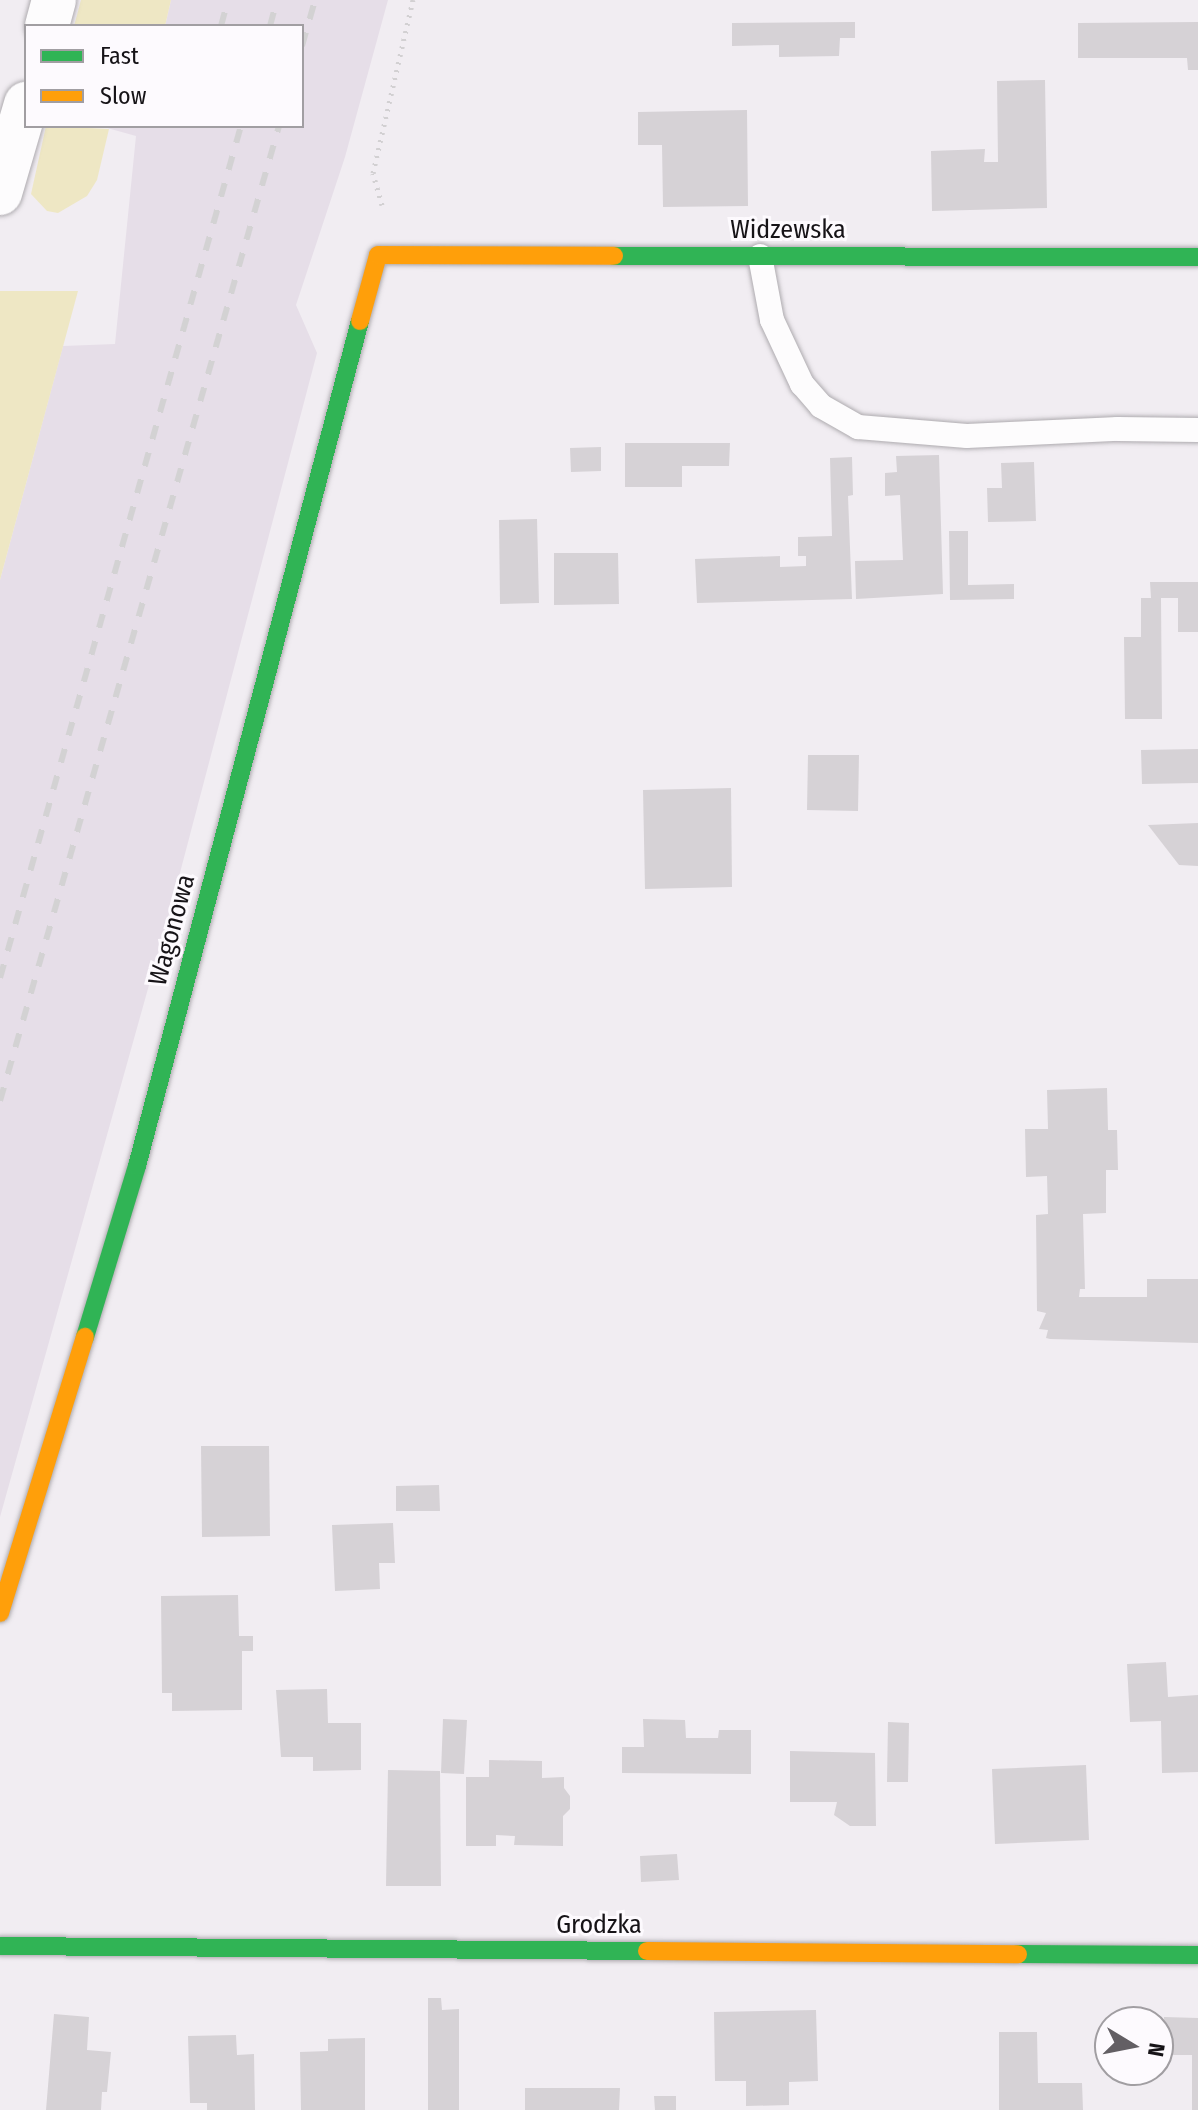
<!DOCTYPE html>
<style>
body{margin:0}
#map{position:relative;width:1198px;height:2110px;overflow:hidden;background:#f1edf2;font-family:"Fira Sans Condensed",sans-serif}
div>[style]{position:absolute}
.built>*{inset:0;background:#e6dee8}
.green>*{inset:0;background:#eee7c4}
.building>*{inset:0;background:#d6d2d6}
.path>*{height:5px;margin-top:-2.5px;transform-origin:0;background:repeating-linear-gradient(90deg,#d2d0d2 0 2px,transparent 0 8px)}
.roads{filter:drop-shadow(0 0 2px #aeabaf) drop-shadow(0 0 2px #aeabaf)}
.lane>*{height:24px;margin:-12px;padding:0 12px;transform-origin:12px;border-radius:12px;background:#fdfcfd}
.street>*{height:44px;margin:-22px;padding:0 22px;transform-origin:22px;border-radius:22px;background:#fdfcfd}
.fast>*{height:18px;margin:-9px;padding:0 9px;transform-origin:9px;border-radius:9px;background:#30b455}
.slow>*{height:18px;margin:-9px;padding:0 9px;transform-origin:9px;border-radius:9px;background:#ff9f0a}
.rail>*{height:6px;margin-top:-3px;transform-origin:0;background:repeating-linear-gradient(90deg,#d3d2d3 0 14px,transparent 0 28px)}
span{translate:-50% -50%;white-space:nowrap;text-align:center;line-height:1.15;-webkit-text-stroke:6px #fdfafe;paint-order:stroke}
.street-label{font-size:26px;color:#161317}
.legend{position:absolute;left:24px;top:24px;width:280px;height:104px;box-sizing:border-box;background:#fdfafe;border:2px solid #a19ea2;margin:0;padding:10px 14px;list-style:none;font-size:24px;color:#161317}
.legend li{display:flex;align-items:center;gap:16px;height:40px}
.legend b{width:40px;border:2px solid #a19ea2}
.north{position:absolute;left:1094px;top:2006px;width:80px;height:80px;box-sizing:border-box;background:#fdfafe;border:2px solid #a19ea2;border-radius:50%;rotate:100deg;font-size:22px;font-weight:700;line-height:32px;text-align:center;color:#161317}
.north::after{content:'';display:block;margin:auto;width:28px;height:36px;background:#635f64;clip-path:polygon(50% 0,100% 100%,50% 72%,0 100%)}
</style>
<div id="map">
<div class="built">
<i style="clip-path:polygon(171px 0,388px 0,345px 157px,296px 305px,317px 353px,172px 903px,0 1517px,0 580px,63px 346px,115px 344px,136px 136px,100px 126px,302px 126px,302px 26px,165px 26px)"></i>
</div>
<div class="green">
<i style="clip-path:polygon(81px 0,171px 0,165px 26px,74px 26px)"></i>
<i style="clip-path:polygon(46px 126px,109px 129px,97px 180px,87px 196px,58px 213px,47px 211px,31px 194px)"></i>
<i style="clip-path:polygon(0 291px,78px 291px,0 580px)"></i>
</div>
<div class="building">
<i style="clip-path:polygon(855px 22px,855px 38px,840px 38px,839px 56px,779px 57px,779px 45px,732px 46px,732px 23px)"></i>
<i style="clip-path:polygon(1198px 22px,1198px 70px,1188px 70px,1187px 58px,1078px 58px,1078px 23px)"></i>
<i style="clip-path:polygon(1045px 80px,1047px 208px,932px 211px,931px 151px,985px 149px,984px 162px,998px 162px,997px 81px)"></i>
<i style="clip-path:polygon(747px 110px,748px 206px,663px 207px,662px 145px,638px 145px,638px 112px)"></i>
<i style="clip-path:polygon(625px 443px,730px 443px,729px 466px,682px 466px,682px 487px,625px 487px)"></i>
<i style="clip-path:polygon(601px 447px,601px 471px,571px 472px,570px 448px)"></i>
<i style="clip-path:polygon(939px 455px,943px 594px,856px 599px,855px 561px,903px 560px,900px 495px,885px 496px,885px 473px,897px 472px,896px 456px)"></i>
<i style="clip-path:polygon(852px 457px,853px 495px,848px 496px,852px 599px,697px 603px,695px 559px,780px 556px,780px 567px,806px 566px,806px 556px,798px 556px,798px 537px,832px 536px,830px 458px)"></i>
<i style="clip-path:polygon(1034px 462px,1036px 521px,988px 522px,987px 488px,1002px 488px,1001px 463px)"></i>
<i style="clip-path:polygon(537px 519px,539px 603px,500px 604px,499px 520px)"></i>
<i style="clip-path:polygon(949px 531px,968px 531px,968px 585px,1014px 584px,1014px 599px,950px 600px)"></i>
<i style="clip-path:polygon(554px 553px,618px 553px,619px 604px,554px 605px)"></i>
<i style="clip-path:polygon(1150px 582px,1198px 582px,1198px 632px,1178px 632px,1178px 598px,1161px 598px,1162px 719px,1125px 719px,1124px 637px,1141px 637px,1141px 598px,1151px 598px)"></i>
<i style="clip-path:polygon(1198px 749px,1198px 783px,1142px 784px,1141px 750px)"></i>
<i style="clip-path:polygon(808px 755px,859px 755px,858px 811px,807px 810px)"></i>
<i style="clip-path:polygon(731px 788px,732px 887px,645px 889px,643px 790px)"></i>
<i style="clip-path:polygon(1198px 823px,1198px 866px,1179px 865px,1148px 825px)"></i>
<i style="clip-path:polygon(1107px 1088px,1108px 1130px,1117px 1130px,1118px 1170px,1106px 1170px,1106px 1213px,1083px 1214px,1085px 1289px,1080px 1289px,1079px 1297px,1147px 1297px,1147px 1279px,1198px 1279px,1198px 1343px,1050px 1339px,1046px 1338px,1048px 1330px,1039px 1329px,1046px 1313px,1037px 1311px,1036px 1215px,1048px 1214px,1047px 1176px,1026px 1177px,1025px 1129px,1048px 1129px,1047px 1090px)"></i>
<i style="clip-path:polygon(201px 1446px,269px 1446px,270px 1536px,202px 1537px)"></i>
<i style="clip-path:polygon(439px 1485px,440px 1511px,396px 1511px,396px 1486px)"></i>
<i style="clip-path:polygon(393px 1523px,395px 1563px,379px 1563px,380px 1589px,335px 1591px,332px 1525px)"></i>
<i style="clip-path:polygon(238px 1595px,239px 1636px,253px 1636px,253px 1651px,242px 1651px,242px 1710px,172px 1711px,172px 1693px,162px 1693px,161px 1596px)"></i>
<i style="clip-path:polygon(1166px 1662px,1168px 1697px,1198px 1695px,1198px 1772px,1162px 1773px,1161px 1721px,1130px 1722px,1127px 1664px)"></i>
<i style="clip-path:polygon(327px 1689px,328px 1723px,361px 1723px,361px 1770px,313px 1771px,313px 1757px,281px 1757px,276px 1690px)"></i>
<i style="clip-path:polygon(443px 1719px,467px 1720px,464px 1774px,441px 1773px)"></i>
<i style="clip-path:polygon(643px 1719px,685px 1720px,686px 1738px,718px 1738px,719px 1730px,751px 1730px,751px 1774px,622px 1773px,622px 1747px,644px 1747px)"></i>
<i style="clip-path:polygon(888px 1722px,909px 1723px,908px 1782px,887px 1782px)"></i>
<i style="clip-path:polygon(790px 1751px,875px 1753px,876px 1826px,850px 1826px,834px 1815px,837px 1802px,790px 1802px)"></i>
<i style="clip-path:polygon(489px 1760px,542px 1761px,542px 1778px,564px 1777px,564px 1788px,570px 1796px,570px 1809px,563px 1816px,563px 1846px,514px 1845px,515px 1836px,496px 1835px,496px 1846px,466px 1846px,466px 1777px,489px 1777px)"></i>
<i style="clip-path:polygon(1086px 1765px,1089px 1840px,995px 1844px,992px 1769px)"></i>
<i style="clip-path:polygon(388px 1770px,440px 1771px,441px 1886px,386px 1886px)"></i>
<i style="clip-path:polygon(677px 1854px,679px 1880px,641px 1882px,640px 1856px)"></i>
<i style="clip-path:polygon(428px 1998px,441px 1998px,442px 2010px,459px 2009px,459px 2110px,428px 2110px)"></i>
<i style="clip-path:polygon(816px 2010px,818px 2081px,789px 2082px,789px 2105px,746px 2106px,746px 2081px,715px 2081px,714px 2012px)"></i>
<i style="clip-path:polygon(54px 2014px,89px 2017px,87px 2050px,111px 2052px,107px 2092px,102px 2092px,101px 2110px,46px 2110px)"></i>
<i style="clip-path:polygon(1164px 2017px,1198px 2018px,1198px 2110px,1192px 2110px,1192px 2055px,1165px 2055px)"></i>
<i style="clip-path:polygon(999px 2032px,1037px 2032px,1038px 2083px,1082px 2083px,1083px 2110px,999px 2110px)"></i>
<i style="clip-path:polygon(236px 2035px,237px 2055px,254px 2054px,255px 2110px,207px 2110px,207px 2103px,190px 2103px,188px 2036px)"></i>
<i style="clip-path:polygon(365px 2038px,365px 2110px,301px 2110px,300px 2052px,328px 2051px,328px 2039px)"></i>
<i style="clip-path:polygon(525px 2088px,620px 2088px,619px 2110px,525px 2110px)"></i>
<i style="clip-path:polygon(654px 2096px,676px 2096px,676px 2110px,655px 2110px)"></i>
</div>
<div class="path">
<i style="left:382px;top:205px;width:33px;rotate:-106deg"></i>
<i style="left:373px;top:173px;width:178px;rotate:-77deg"></i>
</div>
<div class="roads">
<div class="lane">
<i style="left:760px;top:256px;width:65px;rotate:79.4deg"></i>
<i style="left:772px;top:320px;width:71px;rotate:64.9deg"></i>
<i style="left:802px;top:384px;width:29px;rotate:49deg"></i>
<i style="left:821px;top:406px;width:43px;rotate:29.6deg"></i>
<i style="left:858px;top:427px;width:109px;rotate:4.7deg"></i>
<i style="left:967px;top:436px;width:151px;rotate:-2.7deg"></i>
<i style="left:1118px;top:429px;width:80px;rotate:0.7deg"></i>
</div>
<div class="street">
<i style="left:47px;top:26px;width:27px;rotate:-75deg"></i>
<i style="left:0;top:193px;width:93px;rotate:-73.7deg"></i>
</div>
<div class="fast">
<i style="left:614px;top:256px;width:584px;rotate:0.1deg"></i>
<i style="left:85px;top:1337px;width:179px;rotate:-73.1deg"></i>
<i style="left:137px;top:1166px;width:874px;rotate:-75.22deg"></i>
<i style="left:0;top:1946px;width:647px;rotate:0.44deg"></i>
<i style="left:1018px;top:1954px;width:180px;rotate:0.3deg"></i>
</div>
<div class="slow">
<i style="left:360px;top:321px;width:68px;rotate:-74.7deg"></i>
<i style="left:378px;top:255px;width:236px;rotate:0.2deg"></i>
<i style="left:0;top:1613px;width:289px;rotate:-72.9deg"></i>
<i style="left:647px;top:1951px;width:371px;rotate:0.5deg"></i>
</div>
</div>
<div class="rail">
<i style="left:221px;top:26px;width:27px;rotate:-75deg"></i>
<i style="left:270px;top:26px;width:27px;rotate:-75deg"></i>
<i style="left:302px;top:46px;width:48px;rotate:-74.2deg"></i>
<i style="left:0;top:978px;width:885px;rotate:-74.21deg"></i>
<i style="left:0;top:1101px;width:1014px;rotate:-74.03deg"></i>
</div>
<div class="street-label">
<span style="left:788px;top:230px">Widzewska</span>
<span style="left:172px;top:930px;rotate:-75deg">Wagonowa</span>
<span style="left:599px;top:1925px">Grodzka</span>
</div>
<ul class="legend">
<li><b style="height:10px;background:#30b455"></b>Fast</li>
<li><b style="height:10px;background:#ff9f0a"></b>Slow</li>
</ul>
<div class="north">N</div>
</div>
